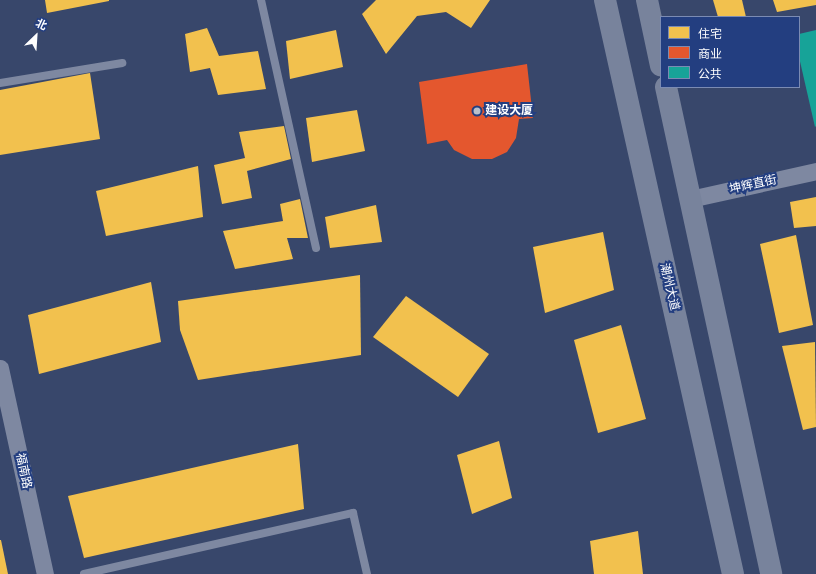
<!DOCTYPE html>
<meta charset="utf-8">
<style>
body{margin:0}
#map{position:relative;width:816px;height:574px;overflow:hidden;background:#38476b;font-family:"Varela Round","Noto Sans SC",sans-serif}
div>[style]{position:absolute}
.homes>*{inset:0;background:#f2c14e}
.shops>*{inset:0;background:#e4572e}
.public>*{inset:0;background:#17a398}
.service>*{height:8px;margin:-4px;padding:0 4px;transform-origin:4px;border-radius:4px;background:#7e88a1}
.minor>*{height:17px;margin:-8.5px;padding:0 8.5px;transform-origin:8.5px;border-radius:8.5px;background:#7e88a1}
.trunk>*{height:22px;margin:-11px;padding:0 11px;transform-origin:11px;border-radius:11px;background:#78839c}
.dots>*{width:11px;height:11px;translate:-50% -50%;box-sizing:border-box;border:2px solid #233e80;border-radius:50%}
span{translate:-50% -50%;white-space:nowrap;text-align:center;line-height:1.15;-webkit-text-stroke:4px #233e80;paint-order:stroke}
.poi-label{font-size:12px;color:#fff;font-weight:700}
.left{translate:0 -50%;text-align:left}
.street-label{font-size:12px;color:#fff}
.legend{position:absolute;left:660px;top:16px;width:140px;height:72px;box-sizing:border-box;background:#233e80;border:1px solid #7b8bb3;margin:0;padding:5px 7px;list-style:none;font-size:12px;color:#fff}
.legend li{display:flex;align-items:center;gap:8px;height:20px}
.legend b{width:20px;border:1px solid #7b8bb3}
.north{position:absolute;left:16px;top:16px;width:40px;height:40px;-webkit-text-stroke:3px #233e80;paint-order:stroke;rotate:25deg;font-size:11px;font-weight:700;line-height:16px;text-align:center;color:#fff}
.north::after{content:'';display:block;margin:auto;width:14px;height:18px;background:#fff;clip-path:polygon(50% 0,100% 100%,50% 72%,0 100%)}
</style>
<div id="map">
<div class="homes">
<i style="clip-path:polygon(45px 0,109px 0,109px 1px,47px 13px)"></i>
<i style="clip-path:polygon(376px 0,490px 0,471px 28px,446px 12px,417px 16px,386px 54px,362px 14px)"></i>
<i style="clip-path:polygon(713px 0,742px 0,746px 17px,718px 17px)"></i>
<i style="clip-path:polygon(773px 0,816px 0,816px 5px,777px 12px)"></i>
<i style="clip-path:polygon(207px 28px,219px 56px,258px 51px,266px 89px,218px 95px,210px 68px,190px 72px,185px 34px)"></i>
<i style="clip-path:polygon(336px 30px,343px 67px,290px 79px,286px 41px)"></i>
<i style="clip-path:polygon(90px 73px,100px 139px,0 155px,0 90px)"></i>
<i style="clip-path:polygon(357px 110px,365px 151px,312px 162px,306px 118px)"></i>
<i style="clip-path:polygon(284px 126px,291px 159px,247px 171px,252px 198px,222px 204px,214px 165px,245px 158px,239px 132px)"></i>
<i style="clip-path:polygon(198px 166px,203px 217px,106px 236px,96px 191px)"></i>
<i style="clip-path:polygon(816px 197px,816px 226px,794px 228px,790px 202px)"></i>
<i style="clip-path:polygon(300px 199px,308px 238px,287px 238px,293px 259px,235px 269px,223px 231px,283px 221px,280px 204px)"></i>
<i style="clip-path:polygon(376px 205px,382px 242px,330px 248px,325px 217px)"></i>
<i style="clip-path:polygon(603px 232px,614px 290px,545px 313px,533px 247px)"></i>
<i style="clip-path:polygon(796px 235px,813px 325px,779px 333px,760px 244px)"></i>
<i style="clip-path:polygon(360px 275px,361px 355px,198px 380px,180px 330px,178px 301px)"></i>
<i style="clip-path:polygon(151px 282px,161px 342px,39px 374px,28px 315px)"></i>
<i style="clip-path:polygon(406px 296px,489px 354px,458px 397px,373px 337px)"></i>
<i style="clip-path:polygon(621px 325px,646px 419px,598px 433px,574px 340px)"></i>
<i style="clip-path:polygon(815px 342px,816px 427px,803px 430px,782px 346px)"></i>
<i style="clip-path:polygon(499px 441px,512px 498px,472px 514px,457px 455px)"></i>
<i style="clip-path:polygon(298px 444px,304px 509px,84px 558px,68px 496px)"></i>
<i style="clip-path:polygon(638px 531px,643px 574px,594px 574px,590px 541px)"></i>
<i style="clip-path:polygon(0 540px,1px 540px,8px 574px,0 574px)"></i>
</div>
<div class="shops">
<i style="clip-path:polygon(527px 64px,533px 118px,519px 119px,516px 138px,507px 152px,492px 159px,472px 159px,454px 150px,447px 140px,427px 144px,419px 82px)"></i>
</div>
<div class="public">
<i style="clip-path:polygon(816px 30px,816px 126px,815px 127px,799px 57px,799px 34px)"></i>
</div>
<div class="service">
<i style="left:261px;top:0;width:254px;rotate:77.5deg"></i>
<i style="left:0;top:83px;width:124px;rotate:-9.3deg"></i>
<i style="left:84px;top:574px;width:276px;rotate:-12.8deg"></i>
<i style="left:353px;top:513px;width:63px;rotate:77.1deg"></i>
</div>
<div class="minor">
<i style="left:690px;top:199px;width:129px;rotate:-12.5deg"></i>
<i style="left:0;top:368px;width:211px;rotate:77.7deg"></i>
</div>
<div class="trunk">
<i style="left:605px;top:0;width:588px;rotate:77.43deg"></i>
<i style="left:647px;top:0;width:67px;rotate:78deg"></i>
<i style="left:666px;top:87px;width:498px;rotate:77.8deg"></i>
</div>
<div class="dots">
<i style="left:477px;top:111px;background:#b9bfcb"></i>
</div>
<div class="poi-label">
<span class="left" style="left:485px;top:111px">建设大厦</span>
</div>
<div class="street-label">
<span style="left:753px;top:185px;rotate:-12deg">坤辉直街</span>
<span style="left:669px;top:287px;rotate:77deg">潮州大道</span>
<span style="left:23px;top:471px;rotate:78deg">福南路</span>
</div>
<ul class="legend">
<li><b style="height:11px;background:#f2c14e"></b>住宅</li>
<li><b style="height:11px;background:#e4572e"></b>商业</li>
<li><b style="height:11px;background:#17a398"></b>公共</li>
</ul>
<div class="north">北</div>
</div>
